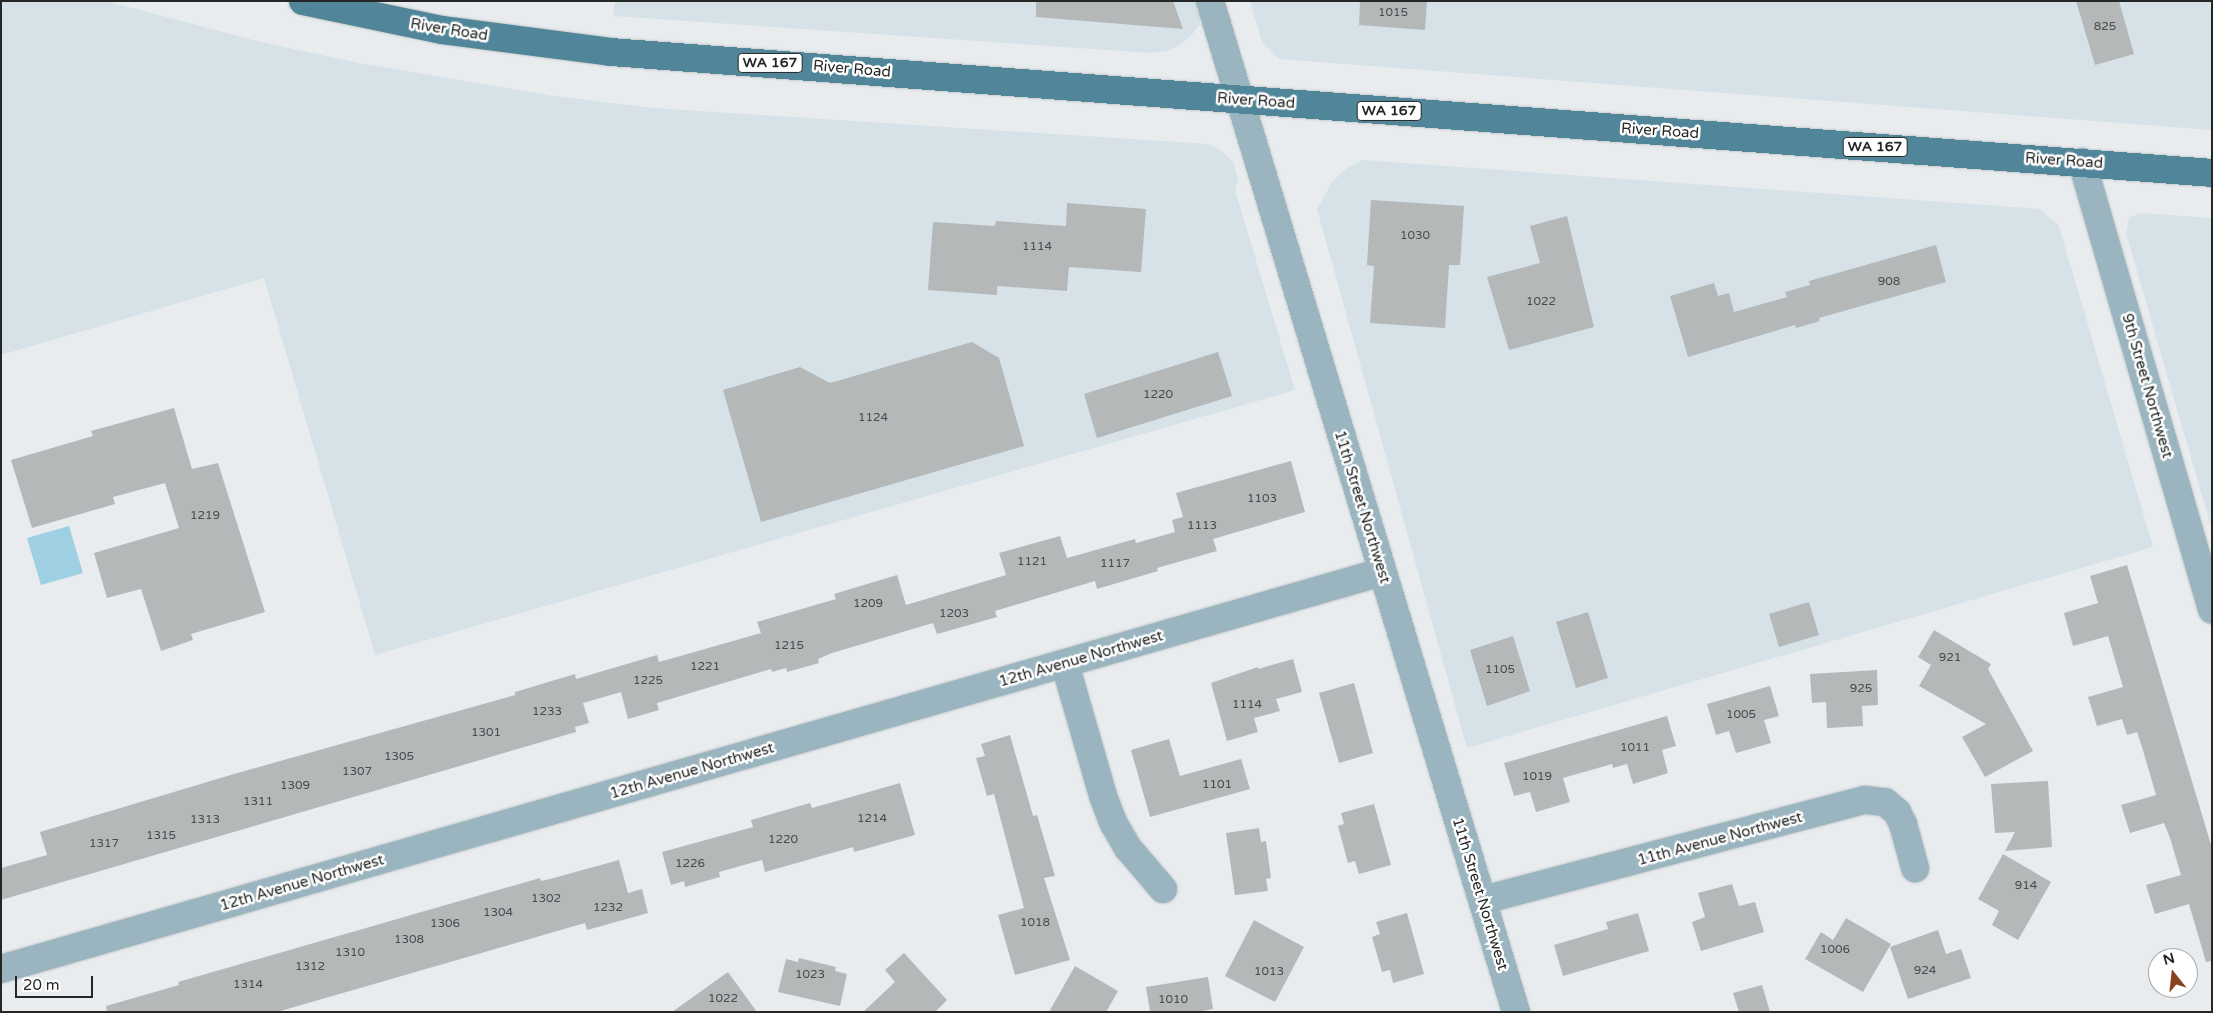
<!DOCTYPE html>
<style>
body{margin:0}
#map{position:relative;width:2213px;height:1013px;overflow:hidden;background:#e8ecee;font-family:"Varela Round",sans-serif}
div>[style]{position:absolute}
.built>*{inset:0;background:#d6e2e7}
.green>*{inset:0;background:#9ecfe3}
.building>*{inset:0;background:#b4b8b9}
.roads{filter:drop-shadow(0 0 1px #c5c9ca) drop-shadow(0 0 1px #c5c9ca)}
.minor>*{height:28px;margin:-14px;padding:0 14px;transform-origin:14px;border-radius:14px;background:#9ab5c0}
.major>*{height:28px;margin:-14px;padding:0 14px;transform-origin:14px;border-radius:14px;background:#51869a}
span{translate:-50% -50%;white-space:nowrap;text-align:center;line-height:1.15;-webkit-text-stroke:5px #fff;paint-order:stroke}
.number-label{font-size:12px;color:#494b4c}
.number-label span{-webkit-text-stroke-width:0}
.shield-label span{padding:1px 4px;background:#fff;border:1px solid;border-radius:4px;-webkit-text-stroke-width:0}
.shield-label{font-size:14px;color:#252727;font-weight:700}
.street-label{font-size:15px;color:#252727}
.frame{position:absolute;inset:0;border:2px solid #252727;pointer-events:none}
.north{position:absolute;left:2148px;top:948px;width:50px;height:50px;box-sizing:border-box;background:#fff;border:1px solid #a8a9a9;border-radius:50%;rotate:344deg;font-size:14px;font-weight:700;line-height:20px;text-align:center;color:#252727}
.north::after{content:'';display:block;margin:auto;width:18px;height:22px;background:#89421f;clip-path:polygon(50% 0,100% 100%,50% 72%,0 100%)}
.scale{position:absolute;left:15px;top:976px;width:78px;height:22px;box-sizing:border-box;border:2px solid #252727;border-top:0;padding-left:6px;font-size:15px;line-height:18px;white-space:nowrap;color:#252727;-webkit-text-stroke:4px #fff;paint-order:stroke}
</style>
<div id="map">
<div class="built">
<i style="clip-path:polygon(1px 1px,106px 1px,261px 42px,359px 63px,554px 96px,653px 108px,1208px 144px,1219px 149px,1233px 162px,1238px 179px,1235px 190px,1295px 390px,375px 655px,264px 278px,1px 355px)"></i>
<i style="clip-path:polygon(615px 1px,1201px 1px,1200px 24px,1191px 36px,1180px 45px,1166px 51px,1152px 53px,613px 16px)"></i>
<i style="clip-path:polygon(1250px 1px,2212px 1px,2212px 130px,1279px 59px,1262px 42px)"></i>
<i style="clip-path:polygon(1362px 160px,2040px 209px,2059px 226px,2153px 547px,1467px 748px,1317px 209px,1332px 182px,1346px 169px)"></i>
<i style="clip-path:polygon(2140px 213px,2212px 218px,2212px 530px,2126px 233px,2129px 218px)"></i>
</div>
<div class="green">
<i style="clip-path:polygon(69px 526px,83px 573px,41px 585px,27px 538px)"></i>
</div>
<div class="building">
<i style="clip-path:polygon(1036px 1px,1173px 1px,1183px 29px,1036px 17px)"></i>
<i style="clip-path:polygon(1360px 1px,1427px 1px,1425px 30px,1359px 25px)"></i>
<i style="clip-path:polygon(2076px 1px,2119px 1px,2134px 54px,2095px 65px)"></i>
<i style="clip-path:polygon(1371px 200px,1464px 206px,1460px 265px,1449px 265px,1445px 328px,1370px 323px,1374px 266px,1367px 265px)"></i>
<i style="clip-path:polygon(1067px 203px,1146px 209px,1141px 272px,1069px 267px,1067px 291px,997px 286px,997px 295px,928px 290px,933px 222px,995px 226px,996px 221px,1066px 226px)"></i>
<i style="clip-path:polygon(1567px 216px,1594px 327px,1509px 350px,1487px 277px,1540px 263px,1530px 226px)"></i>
<i style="clip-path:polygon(1936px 245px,1946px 282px,1819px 318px,1820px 321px,1796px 328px,1795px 325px,1688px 357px,1670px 296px,1714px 283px,1718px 296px,1729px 293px,1734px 312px,1787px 297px,1785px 292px,1810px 285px,1809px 281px)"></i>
<i style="clip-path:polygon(972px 342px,999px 358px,1024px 446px,761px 522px,723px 390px,800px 367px,830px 383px)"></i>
<i style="clip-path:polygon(1218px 352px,1232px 396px,1097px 438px,1084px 394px)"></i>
<i style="clip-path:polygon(174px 408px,192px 469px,218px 463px,265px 612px,191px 634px,193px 640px,161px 651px,141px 589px,107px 598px,94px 553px,179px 528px,165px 483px,113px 497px,115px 504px,32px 528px,11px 460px,93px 436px,91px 431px)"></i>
<i style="clip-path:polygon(1291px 461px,1305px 512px,1213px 539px,1217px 551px,1157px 568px,1158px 571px,1097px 589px,1095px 581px,995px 611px,997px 617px,937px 634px,933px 623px,832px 653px,818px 659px,819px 663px,787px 672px,786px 668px,772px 672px,771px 669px,657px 703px,659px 710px,628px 719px,621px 692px,583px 703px,589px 723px,575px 727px,576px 732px,1px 900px,1px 868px,47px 855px,40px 832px,234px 774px,515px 695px,515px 692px,575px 674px,576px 679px,657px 655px,659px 662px,761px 633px,757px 622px,836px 599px,834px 594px,897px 575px,906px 605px,1006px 575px,999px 553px,1060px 536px,1067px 558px,1135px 539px,1136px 543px,1175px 532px,1172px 520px,1183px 517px,1176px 493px)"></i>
<i style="clip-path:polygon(2127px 565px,2212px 848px,2212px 961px,2206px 962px,2189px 904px,2155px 914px,2146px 885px,2181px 875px,2170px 838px,2164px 823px,2130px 833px,2121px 805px,2156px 795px,2142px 747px,2137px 732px,2127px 735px,2122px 719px,2097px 726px,2088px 697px,2123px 687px,2108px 636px,2073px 646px,2064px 613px,2098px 603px,2090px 576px)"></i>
<i style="clip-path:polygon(1809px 602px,1819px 635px,1779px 647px,1769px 614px)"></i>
<i style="clip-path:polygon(1588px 612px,1608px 678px,1576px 688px,1556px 622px)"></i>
<i style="clip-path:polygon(1934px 630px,1991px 664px,1988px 669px,2033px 751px,1985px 777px,1962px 737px,1986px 724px,1919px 686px,1931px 665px,1918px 657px)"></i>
<i style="clip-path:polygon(1513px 636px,1530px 691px,1487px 706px,1470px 650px)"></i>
<i style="clip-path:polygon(1293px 659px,1302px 692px,1276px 699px,1280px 711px,1254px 718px,1258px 732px,1227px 741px,1211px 683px,1258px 667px,1258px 669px)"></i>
<i style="clip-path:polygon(1877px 670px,1878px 705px,1862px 706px,1863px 726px,1827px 728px,1826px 702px,1812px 703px,1810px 674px)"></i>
<i style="clip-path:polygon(1354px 683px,1373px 753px,1339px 763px,1319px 693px)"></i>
<i style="clip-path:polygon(1770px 686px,1779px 716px,1764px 720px,1771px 743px,1736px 753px,1729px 731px,1716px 735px,1707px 704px)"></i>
<i style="clip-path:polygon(1667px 716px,1676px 746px,1662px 750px,1668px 773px,1633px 784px,1627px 764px,1613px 768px,1612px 764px,1563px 778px,1570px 802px,1536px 812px,1530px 792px,1514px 796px,1504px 763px)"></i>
<i style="clip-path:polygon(1010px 735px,1033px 816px,1037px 815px,1055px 876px,1044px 878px,1070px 960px,1015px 975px,998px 915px,1024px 908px,994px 794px,987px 796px,976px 758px,985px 756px,981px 744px)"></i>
<i style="clip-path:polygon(1169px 739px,1180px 776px,1241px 759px,1250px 789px,1150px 817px,1131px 750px)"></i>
<i style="clip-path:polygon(2048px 781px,2052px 847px,2005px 851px,2015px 832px,1995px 833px,1991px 784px)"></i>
<i style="clip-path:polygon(900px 783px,915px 835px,854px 852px,853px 847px,765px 872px,762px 860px,719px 872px,720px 877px,685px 887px,684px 881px,671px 885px,662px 852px,753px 827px,751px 820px,810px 803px,812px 808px)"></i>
<i style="clip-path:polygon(1374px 804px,1391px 865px,1359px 874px,1355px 861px,1348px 863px,1338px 826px,1344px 824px,1341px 813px)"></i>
<i style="clip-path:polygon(1259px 828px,1261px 842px,1266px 841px,1271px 878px,1266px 879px,1268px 891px,1235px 895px,1226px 833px)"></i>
<i style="clip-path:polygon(2003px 854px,2051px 882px,2018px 940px,1992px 925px,1999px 911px,1978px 899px)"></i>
<i style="clip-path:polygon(619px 860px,628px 893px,642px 889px,648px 913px,587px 930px,585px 923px,277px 1012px,107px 1012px,106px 1006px,179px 985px,178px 982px,540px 878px,541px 881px,550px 879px)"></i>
<i style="clip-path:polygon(1732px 884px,1739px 906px,1755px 902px,1764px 932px,1701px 951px,1692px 922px,1705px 917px,1698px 893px)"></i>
<i style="clip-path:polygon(1407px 913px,1424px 974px,1393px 983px,1390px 970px,1382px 972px,1372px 937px,1380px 934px,1376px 922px)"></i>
<i style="clip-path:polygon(1638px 913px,1649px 951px,1563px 976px,1554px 945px,1608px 929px,1606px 922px)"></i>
<i style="clip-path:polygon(1846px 918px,1891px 944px,1863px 992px,1805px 959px,1821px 932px,1833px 940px)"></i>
<i style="clip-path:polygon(1254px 920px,1304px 947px,1275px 1002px,1225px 976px)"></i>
<i style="clip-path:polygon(1938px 930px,1946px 954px,1961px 949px,1971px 978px,1908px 999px,1890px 947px)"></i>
<i style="clip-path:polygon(904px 953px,947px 1000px,935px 1012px,863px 1012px,895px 982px,885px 970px)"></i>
<i style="clip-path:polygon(799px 958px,836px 967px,835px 971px,847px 974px,840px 1006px,778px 992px,786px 959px,798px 962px)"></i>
<i style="clip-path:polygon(1075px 966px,1118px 991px,1106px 1012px,1049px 1012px)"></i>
<i style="clip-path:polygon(728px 972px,757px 1012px,672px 1012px)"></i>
<i style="clip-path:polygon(1208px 977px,1213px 1009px,1197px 1012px,1150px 1012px,1146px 987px)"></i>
<i style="clip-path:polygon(1762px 985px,1770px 1012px,1739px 1012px,1733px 993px)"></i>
</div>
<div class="roads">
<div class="minor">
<i style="left:1210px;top:1px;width:1056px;rotate:73.16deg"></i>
<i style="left:2082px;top:162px;width:466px;rotate:73.8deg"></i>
<i style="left:1065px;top:664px;width:137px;rotate:73.9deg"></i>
<i style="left:1103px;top:796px;width:30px;rotate:69deg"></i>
<i style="left:1114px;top:824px;width:28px;rotate:60deg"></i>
<i style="left:1128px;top:848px;width:54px;rotate:49.5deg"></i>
<i style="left:1483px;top:900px;width:395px;rotate:-14.7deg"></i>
<i style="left:1865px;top:800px;width:20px;rotate:6deg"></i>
<i style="left:1885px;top:802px;width:16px;rotate:40deg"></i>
<i style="left:1897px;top:812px;width:13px;rotate:63deg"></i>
<i style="left:1903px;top:824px;width:46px;rotate:74.7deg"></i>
<i style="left:1px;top:969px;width:1437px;rotate:-16.04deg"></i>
</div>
<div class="major">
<i style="left:303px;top:1px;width:142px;rotate:11.8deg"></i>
<i style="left:442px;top:30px;width:170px;rotate:7.4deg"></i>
<i style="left:611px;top:52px;width:1606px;rotate:4.32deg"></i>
</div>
</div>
<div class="number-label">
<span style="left:1393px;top:13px">1015</span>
<span style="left:2105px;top:27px">825</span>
<span style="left:1415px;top:236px">1030</span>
<span style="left:1037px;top:247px">1114</span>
<span style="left:1889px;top:282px">908</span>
<span style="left:1541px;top:302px">1022</span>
<span style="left:1158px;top:395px">1220</span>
<span style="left:873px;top:418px">1124</span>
<span style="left:1262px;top:499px">1103</span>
<span style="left:205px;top:516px">1219</span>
<span style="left:1202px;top:526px">1113</span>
<span style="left:1032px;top:562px">1121</span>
<span style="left:1115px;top:564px">1117</span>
<span style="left:868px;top:604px">1209</span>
<span style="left:954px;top:614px">1203</span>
<span style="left:789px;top:646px">1215</span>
<span style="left:1950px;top:658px">921</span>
<span style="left:705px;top:667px">1221</span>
<span style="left:1500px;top:670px">1105</span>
<span style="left:648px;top:681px">1225</span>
<span style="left:1861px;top:689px">925</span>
<span style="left:1247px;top:705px">1114</span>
<span style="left:547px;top:712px">1233</span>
<span style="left:1741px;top:715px">1005</span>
<span style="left:486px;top:733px">1301</span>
<span style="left:1635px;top:748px">1011</span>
<span style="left:399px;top:757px">1305</span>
<span style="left:357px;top:772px">1307</span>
<span style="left:1537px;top:777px">1019</span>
<span style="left:1217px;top:785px">1101</span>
<span style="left:295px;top:786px">1309</span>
<span style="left:258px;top:802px">1311</span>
<span style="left:872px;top:819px">1214</span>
<span style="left:205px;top:820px">1313</span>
<span style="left:161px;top:836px">1315</span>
<span style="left:783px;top:840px">1220</span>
<span style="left:104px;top:844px">1317</span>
<span style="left:690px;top:864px">1226</span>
<span style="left:2026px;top:886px">914</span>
<span style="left:546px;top:899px">1302</span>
<span style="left:608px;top:908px">1232</span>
<span style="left:498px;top:913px">1304</span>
<span style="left:1035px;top:923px">1018</span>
<span style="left:445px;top:924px">1306</span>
<span style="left:409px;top:940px">1308</span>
<span style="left:1835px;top:950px">1006</span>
<span style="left:350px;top:953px">1310</span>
<span style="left:310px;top:967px">1312</span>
<span style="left:1925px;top:971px">924</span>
<span style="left:1269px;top:972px">1013</span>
<span style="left:810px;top:975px">1023</span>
<span style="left:248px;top:985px">1314</span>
<span style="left:723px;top:999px">1022</span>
<span style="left:1173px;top:1000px">1010</span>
</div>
<div class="shield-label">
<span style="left:770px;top:63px">WA 167</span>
<span style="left:1389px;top:111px">WA 167</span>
<span style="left:1875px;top:147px">WA 167</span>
</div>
<div class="street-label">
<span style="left:449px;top:30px;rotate:9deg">River Road</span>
<span style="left:852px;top:69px;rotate:5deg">River Road</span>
<span style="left:1256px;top:101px;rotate:4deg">River Road</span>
<span style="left:1660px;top:131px;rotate:4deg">River Road</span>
<span style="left:2064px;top:161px;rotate:4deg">River Road</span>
<span style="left:2147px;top:386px;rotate:74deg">9th Street Northwest</span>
<span style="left:1362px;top:507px;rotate:73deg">11th Street Northwest</span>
<span style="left:1081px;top:659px;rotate:-16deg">12th Avenue Northwest</span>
<span style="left:692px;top:771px;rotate:-16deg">12th Avenue Northwest</span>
<span style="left:1720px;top:839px;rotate:-15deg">11th Avenue Northwest</span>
<span style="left:302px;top:883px;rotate:-16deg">12th Avenue Northwest</span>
<span style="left:1480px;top:894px;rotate:73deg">11th Street Northwest</span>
</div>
<div class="frame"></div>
<div class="north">N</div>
<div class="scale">20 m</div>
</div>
